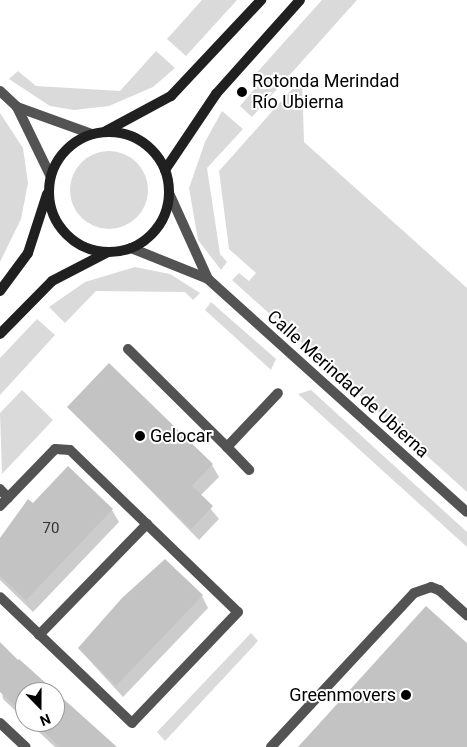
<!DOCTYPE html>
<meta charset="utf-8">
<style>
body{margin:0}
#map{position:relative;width:467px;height:747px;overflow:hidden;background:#fff;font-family:Roboto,sans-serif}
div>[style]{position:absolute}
.green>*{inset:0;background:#dadada}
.round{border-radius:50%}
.shadow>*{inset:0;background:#0003}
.building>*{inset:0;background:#c3c3c3}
.lane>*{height:10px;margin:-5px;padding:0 5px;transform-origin:5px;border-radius:5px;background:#535353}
.street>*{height:10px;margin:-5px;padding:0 5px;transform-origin:5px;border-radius:5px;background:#535353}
.secondary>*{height:10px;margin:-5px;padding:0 5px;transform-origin:5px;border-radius:5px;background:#202020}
.secondary>.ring{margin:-5px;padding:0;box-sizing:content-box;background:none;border:10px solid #202020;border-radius:50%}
.dots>*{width:14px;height:14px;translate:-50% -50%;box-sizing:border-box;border:2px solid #fff;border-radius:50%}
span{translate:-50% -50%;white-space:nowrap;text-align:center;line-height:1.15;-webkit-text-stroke:4px #fff;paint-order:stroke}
.number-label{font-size:15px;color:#313131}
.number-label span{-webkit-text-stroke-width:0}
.poi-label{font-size:18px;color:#000}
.left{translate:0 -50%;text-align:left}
.right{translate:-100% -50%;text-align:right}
.street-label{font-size:18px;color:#000}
.north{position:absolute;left:15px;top:682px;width:50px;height:50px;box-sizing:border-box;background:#fff;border:1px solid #999;border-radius:50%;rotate:158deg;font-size:14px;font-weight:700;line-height:20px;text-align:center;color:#000}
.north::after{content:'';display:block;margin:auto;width:18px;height:22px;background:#000;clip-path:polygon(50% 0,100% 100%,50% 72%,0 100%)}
</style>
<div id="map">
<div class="green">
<i style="clip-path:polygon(202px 0,237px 0,186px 56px,167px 39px)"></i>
<i style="clip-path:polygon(322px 0,357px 0,252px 117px,240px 106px,258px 85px,252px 78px)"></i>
<i style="clip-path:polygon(156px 51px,175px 68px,153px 87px,109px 106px,74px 110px,50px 106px,9px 79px,18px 71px,36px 86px,120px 91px)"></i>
<i style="clip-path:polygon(302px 78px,304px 142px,467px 288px,467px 492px,232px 280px,239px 273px,249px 281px,256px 273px,229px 249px,219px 171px)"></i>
<i style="clip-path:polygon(222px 111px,243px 129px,207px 168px,220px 254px,227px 262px,221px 270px,198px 240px,189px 188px,205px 142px)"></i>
<i style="clip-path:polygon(0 113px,23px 148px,28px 183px,21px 219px,0 262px)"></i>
<i class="round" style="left:70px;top:151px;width:78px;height:78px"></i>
<i style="clip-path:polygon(135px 267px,170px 274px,200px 293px,193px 300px,185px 292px,96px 291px,65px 323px,49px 307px,85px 282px)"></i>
<i style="clip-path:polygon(211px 302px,276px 359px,271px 370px,205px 310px)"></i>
<i style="clip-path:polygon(37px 319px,55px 335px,0 395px,0 358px)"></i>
<i style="clip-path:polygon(22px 390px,53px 420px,2px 474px,0 413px)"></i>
<i style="clip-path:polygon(311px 390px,467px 532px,467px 547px,298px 394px)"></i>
<i style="clip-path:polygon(251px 633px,258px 641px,165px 741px,157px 732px)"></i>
</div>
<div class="shadow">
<i style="clip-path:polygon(69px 407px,212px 465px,219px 477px,200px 496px,219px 519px,199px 540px)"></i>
<i style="clip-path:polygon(29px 501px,33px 505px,112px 510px,119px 522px,33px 612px,0 580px,0 540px)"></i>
<i style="clip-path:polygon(202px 596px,208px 608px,123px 697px,79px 649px)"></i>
<i style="clip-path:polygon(0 682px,54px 692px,25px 692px,25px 720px,3px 699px)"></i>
<i style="clip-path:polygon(55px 693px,115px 747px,55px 747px,28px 722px,55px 722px)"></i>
</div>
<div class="building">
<i style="clip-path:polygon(109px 363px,213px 464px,192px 486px,213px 506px,191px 529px,67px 407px)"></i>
<i style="clip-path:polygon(68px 466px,113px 509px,26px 600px,0 576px,0 538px,28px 499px,33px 503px)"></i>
<i style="clip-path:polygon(165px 559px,203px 595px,116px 686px,78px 648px,122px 598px)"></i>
<i style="clip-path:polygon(426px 606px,467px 643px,467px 747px,298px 747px)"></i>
<i style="clip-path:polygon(0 642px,18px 660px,19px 659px,117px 747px,60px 747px,33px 722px,55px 722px,55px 692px,25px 692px,25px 715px,0 692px)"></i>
</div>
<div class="lane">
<i style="left:128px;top:349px;width:139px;rotate:44.7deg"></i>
<i style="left:227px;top:447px;width:74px;rotate:-46.6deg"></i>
<i style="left:227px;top:447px;width:32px;rotate:46deg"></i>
<i style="left:0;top:489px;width:12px;rotate:48deg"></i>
<i style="left:0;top:506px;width:79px;rotate:-46deg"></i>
<i style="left:55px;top:449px;width:15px;rotate:4deg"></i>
<i style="left:70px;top:450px;width:233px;rotate:44deg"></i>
<i style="left:238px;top:612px;width:153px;rotate:133.7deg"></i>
<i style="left:132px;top:723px;width:182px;rotate:-136.3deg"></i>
<i style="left:39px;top:635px;width:155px;rotate:-45.8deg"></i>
<i style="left:0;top:723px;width:35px;rotate:43deg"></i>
<i style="left:271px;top:747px;width:210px;rotate:-47.1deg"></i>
<i style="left:414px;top:593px;width:18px;rotate:-19deg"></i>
<i style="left:431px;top:587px;width:9px;rotate:21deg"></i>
<i style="left:439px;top:590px;width:38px;rotate:42deg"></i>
</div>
<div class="street">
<i style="left:0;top:91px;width:23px;rotate:43deg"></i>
<i style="left:17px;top:107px;width:76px;rotate:64.1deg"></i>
<i style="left:17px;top:107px;width:80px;rotate:19.8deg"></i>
<i style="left:169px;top:193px;width:94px;rotate:65.6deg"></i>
<i style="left:131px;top:248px;width:83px;rotate:21.9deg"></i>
<i style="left:208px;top:279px;width:348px;rotate:42deg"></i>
</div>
<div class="secondary">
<i style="left:106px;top:131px;width:74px;rotate:-28.3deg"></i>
<i style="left:171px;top:96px;width:132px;rotate:-46.8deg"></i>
<i class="ring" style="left:49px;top:132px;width:110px;height:110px"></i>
<i style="left:165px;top:170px;width:92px;rotate:-56.1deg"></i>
<i style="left:216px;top:94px;width:126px;rotate:-48.2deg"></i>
<i style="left:0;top:291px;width:47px;rotate:-53.6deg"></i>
<i style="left:28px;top:253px;width:62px;rotate:-72.1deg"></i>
<i style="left:0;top:334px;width:74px;rotate:-45.5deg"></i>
<i style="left:52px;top:281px;width:63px;rotate:-27.4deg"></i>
</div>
<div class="dots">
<i style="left:242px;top:92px;background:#000"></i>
<i style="left:140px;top:436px;background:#000"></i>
<i style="left:406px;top:695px;background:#000"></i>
</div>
<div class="number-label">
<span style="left:51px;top:529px">70</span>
</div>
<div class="poi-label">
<span class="left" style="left:252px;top:92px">Rotonda Merindad<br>Río Ubierna</span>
<span class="left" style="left:150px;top:436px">Gelocar</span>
<span class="right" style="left:396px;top:695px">Greenmovers</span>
</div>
<div class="street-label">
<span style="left:348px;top:384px;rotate:42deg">Calle Merindad de Ubierna</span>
</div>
<div class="north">N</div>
</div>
